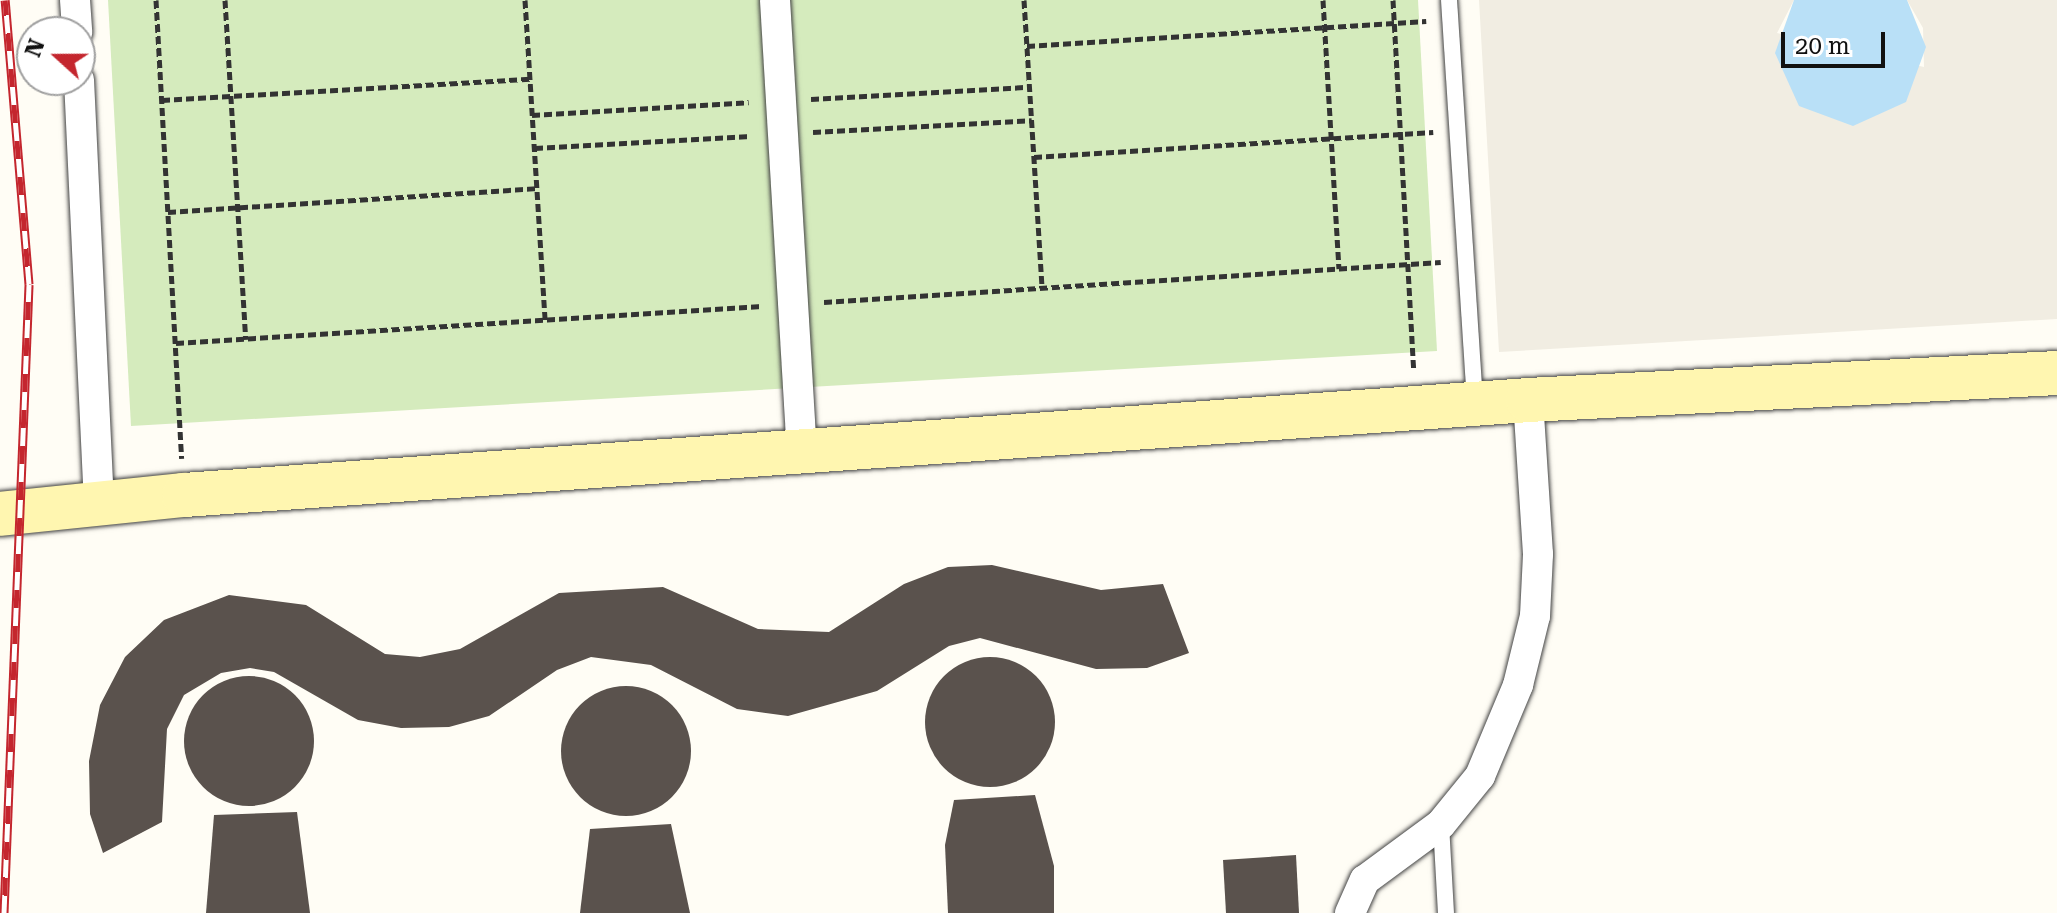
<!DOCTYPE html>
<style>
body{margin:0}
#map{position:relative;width:2057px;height:913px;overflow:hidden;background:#fffdf5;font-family:"Roboto Serif",serif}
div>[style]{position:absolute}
.green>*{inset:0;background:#d5ebbd}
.plaza>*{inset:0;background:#f1ede2}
.water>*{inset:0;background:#b9e0f7}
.building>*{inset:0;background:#5a524d}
.round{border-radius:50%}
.path>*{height:5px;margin-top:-2.5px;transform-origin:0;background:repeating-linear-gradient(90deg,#333 0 8px,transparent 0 12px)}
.roads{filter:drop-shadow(0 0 2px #444) drop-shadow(0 0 2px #444)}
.lane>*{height:16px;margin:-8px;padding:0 8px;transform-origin:8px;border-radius:8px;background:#fff}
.street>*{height:30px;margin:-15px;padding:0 15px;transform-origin:15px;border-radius:15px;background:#fff}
.secondary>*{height:44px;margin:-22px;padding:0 22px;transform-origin:22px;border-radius:22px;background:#fff6b0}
.rail>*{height:9px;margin-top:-4.5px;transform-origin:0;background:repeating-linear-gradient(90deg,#fff 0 18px,#c4262e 0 36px);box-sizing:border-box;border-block:2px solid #c4262e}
span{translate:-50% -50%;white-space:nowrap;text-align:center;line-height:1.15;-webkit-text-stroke:8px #fff;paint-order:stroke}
.north{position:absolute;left:16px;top:16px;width:80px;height:80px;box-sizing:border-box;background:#fff;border:2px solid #a0a0a0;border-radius:50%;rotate:291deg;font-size:22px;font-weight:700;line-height:32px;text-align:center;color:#111}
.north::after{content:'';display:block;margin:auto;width:28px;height:36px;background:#c4262e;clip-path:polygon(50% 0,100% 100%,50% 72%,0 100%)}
.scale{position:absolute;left:1781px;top:32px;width:104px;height:36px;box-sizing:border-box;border:4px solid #111;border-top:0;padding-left:10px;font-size:24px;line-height:28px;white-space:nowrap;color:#111;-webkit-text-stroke:6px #fff;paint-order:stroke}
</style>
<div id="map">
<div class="green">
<i style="clip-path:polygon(108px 0,1418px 0,1437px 351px,131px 426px)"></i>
</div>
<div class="plaza">
<i style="clip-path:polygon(1479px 0,1794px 0,1777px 33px,1924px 67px,1923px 28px,1907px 0,2057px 0,2057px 319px,1499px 352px)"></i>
</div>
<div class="water">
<i style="clip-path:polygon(1794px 0,1907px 0,1926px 47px,1906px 102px,1853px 126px,1799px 106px,1775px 53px)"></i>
</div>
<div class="building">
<i style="clip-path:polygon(992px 565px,1101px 590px,1163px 584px,1189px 653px,1147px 668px,1096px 669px,980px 638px,949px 646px,877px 691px,788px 716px,737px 709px,651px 665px,591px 657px,557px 670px,489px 716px,449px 727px,401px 728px,358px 720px,274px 672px,250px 668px,221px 673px,184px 695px,167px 729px,162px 822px,103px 853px,90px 814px,89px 761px,100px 705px,125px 657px,164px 620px,229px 595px,306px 605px,385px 654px,420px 657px,460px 649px,559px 593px,663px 587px,758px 629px,829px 632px,904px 584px,948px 567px)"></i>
<i class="round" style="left:925px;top:657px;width:130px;height:130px"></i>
<i class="round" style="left:184px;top:676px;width:130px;height:130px"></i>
<i class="round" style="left:561px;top:686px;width:130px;height:130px"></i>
<i style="clip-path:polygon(1035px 795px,1054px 866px,1054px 913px,948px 913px,945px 845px,954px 800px)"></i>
<i style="clip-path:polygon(297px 812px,310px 913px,206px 913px,214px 815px)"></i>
<i style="clip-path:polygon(671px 824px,690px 913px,580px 913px,590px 829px)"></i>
<i style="clip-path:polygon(1296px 855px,1299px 913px,1226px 913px,1223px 860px)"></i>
</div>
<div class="path">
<i style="left:156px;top:0;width:459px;rotate:86.8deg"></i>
<i style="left:225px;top:0;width:340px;rotate:86.5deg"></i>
<i style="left:525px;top:0;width:321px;rotate:86.4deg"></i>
<i style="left:1024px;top:0;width:289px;rotate:86.4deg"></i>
<i style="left:1323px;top:0;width:269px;rotate:86.6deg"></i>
<i style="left:1393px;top:0;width:371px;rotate:86.8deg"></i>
<i style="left:1027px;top:46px;width:400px;rotate:-3.6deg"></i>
<i style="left:811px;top:99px;width:218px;rotate:-3.2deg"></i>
<i style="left:162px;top:100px;width:369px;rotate:-3.3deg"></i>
<i style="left:532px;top:115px;width:217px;rotate:-3.4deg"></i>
<i style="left:813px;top:132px;width:219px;rotate:-3.1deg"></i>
<i style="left:535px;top:148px;width:216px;rotate:-3.2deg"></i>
<i style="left:1034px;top:157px;width:400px;rotate:-3.6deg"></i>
<i style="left:168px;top:212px;width:370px;rotate:-3.7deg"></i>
<i style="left:824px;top:302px;width:618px;rotate:-3.71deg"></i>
<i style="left:176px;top:343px;width:587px;rotate:-3.61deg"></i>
</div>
<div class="roads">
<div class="lane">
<i style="left:1449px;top:0;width:404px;rotate:86.3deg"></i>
<i style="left:1441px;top:824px;width:89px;rotate:86.8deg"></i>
</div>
<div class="street">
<i style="left:75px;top:0;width:32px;rotate:86deg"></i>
<i style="left:775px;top:0;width:454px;rotate:86.6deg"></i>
<i style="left:79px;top:80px;width:422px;rotate:87.3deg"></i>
<i style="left:1350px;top:913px;width:36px;rotate:-66deg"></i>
<i style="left:1365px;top:880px;width:94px;rotate:-36.4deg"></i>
<i style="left:1441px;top:824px;width:62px;rotate:-50.9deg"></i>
<i style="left:1480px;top:776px;width:99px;rotate:-67.3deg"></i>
<i style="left:1518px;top:685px;width:71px;rotate:-76.2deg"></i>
<i style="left:1535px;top:616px;width:62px;rotate:-87.2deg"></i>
<i style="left:1538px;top:554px;width:154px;rotate:-93.7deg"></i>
</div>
<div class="secondary">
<i style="left:0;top:514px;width:185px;rotate:-5.9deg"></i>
<i style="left:184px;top:495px;width:1347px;rotate:-4.04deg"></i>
<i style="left:1528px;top:400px;width:530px;rotate:-2.92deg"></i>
</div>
</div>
<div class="rail">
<i style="left:4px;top:913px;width:629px;rotate:-87.72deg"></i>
<i style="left:29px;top:284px;width:285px;rotate:-94.8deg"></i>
</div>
<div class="north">N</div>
<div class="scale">20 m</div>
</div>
